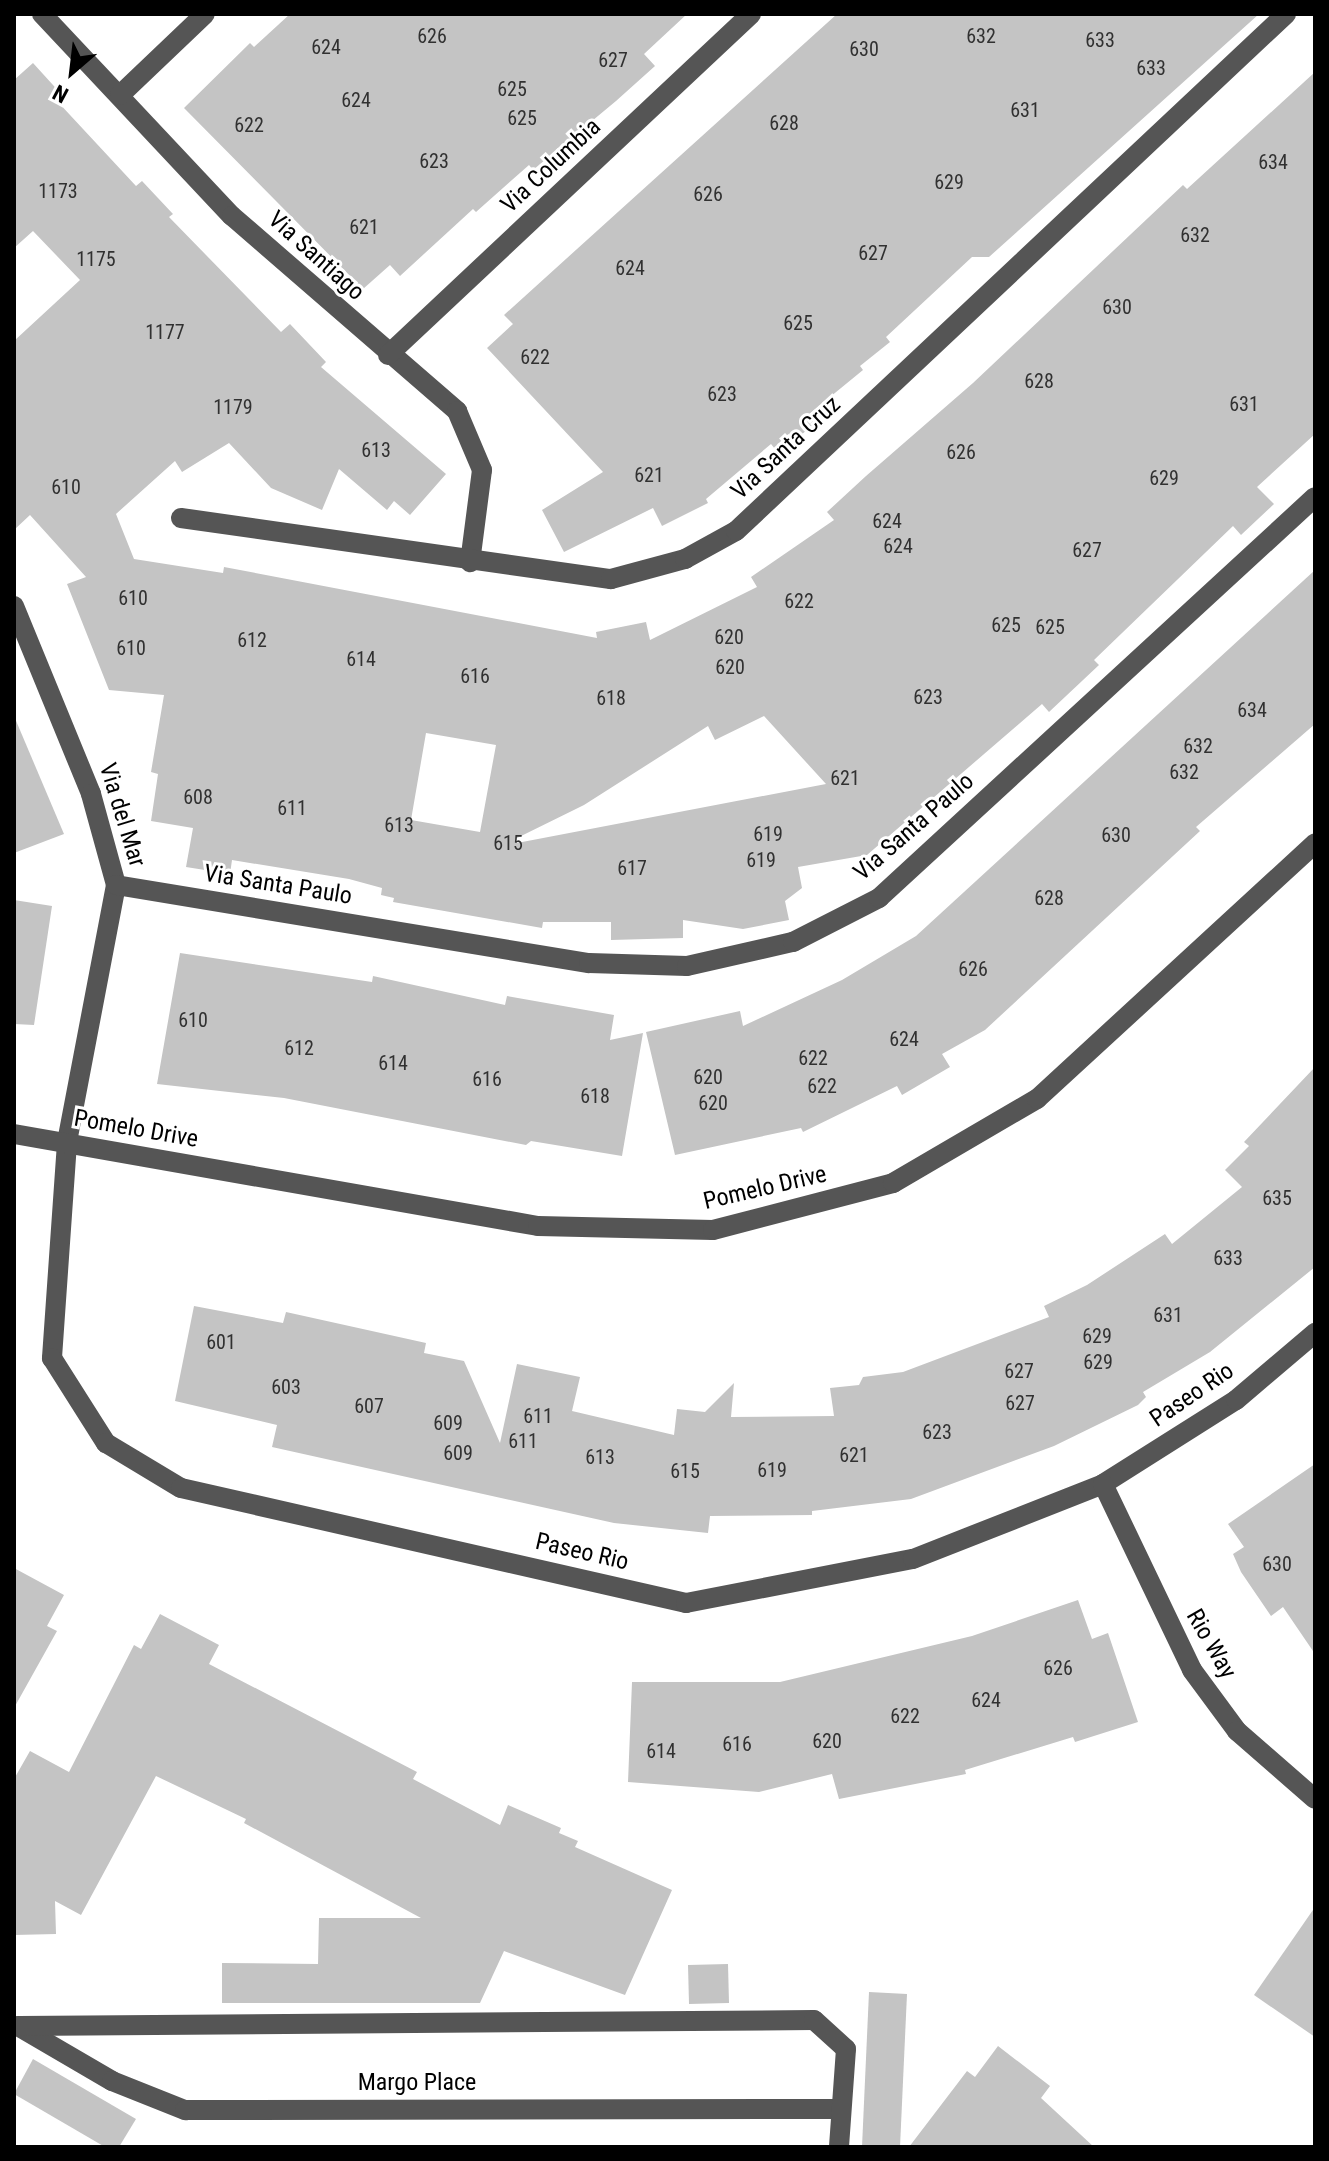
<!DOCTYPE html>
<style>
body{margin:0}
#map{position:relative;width:1329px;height:2161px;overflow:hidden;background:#fff;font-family:"Roboto Condensed",sans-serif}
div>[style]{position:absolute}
.building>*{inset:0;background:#c4c4c4}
.minor>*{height:20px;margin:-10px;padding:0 10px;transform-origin:10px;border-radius:10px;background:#555}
span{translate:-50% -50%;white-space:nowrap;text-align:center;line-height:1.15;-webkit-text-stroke:6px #fff;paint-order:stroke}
.number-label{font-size:20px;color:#313131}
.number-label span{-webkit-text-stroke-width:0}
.street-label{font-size:24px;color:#000}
.frame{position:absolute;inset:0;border:16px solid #000;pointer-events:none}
.north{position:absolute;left:32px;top:32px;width:80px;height:80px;-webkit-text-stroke:6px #fff;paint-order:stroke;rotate:208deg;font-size:22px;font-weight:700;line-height:32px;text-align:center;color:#000}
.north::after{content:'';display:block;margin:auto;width:28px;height:36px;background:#000;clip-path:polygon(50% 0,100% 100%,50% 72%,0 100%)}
</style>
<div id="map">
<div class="building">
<i style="clip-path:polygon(290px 14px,687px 14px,644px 54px,655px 66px,616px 101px,533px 170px,529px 165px,476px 212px,473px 209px,400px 276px,390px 265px,363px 289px,184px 108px,250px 43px,254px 47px)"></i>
<i style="clip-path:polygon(837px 14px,1259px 14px,989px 257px,972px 257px,886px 337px,890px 342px,860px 366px,863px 370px,808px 415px,815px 423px,779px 454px,771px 444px,706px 499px,708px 503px,662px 526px,653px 508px,564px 552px,542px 510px,603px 472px,487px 348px,513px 324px,504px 315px)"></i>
<i style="clip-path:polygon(evenodd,33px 63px,63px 96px,57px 101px,136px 186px,142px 181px,173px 214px,169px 217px,281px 332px,290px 324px,326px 362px,321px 367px,446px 474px,410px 515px,394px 501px,387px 510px,339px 469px,322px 510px,271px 488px,229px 443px,182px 472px,175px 461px,116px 514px,134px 559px,223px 573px,224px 567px,597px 638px,596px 632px,646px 622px,650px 640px,757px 587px,751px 577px,834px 520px,827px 512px,866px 476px,973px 383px,1183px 185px,1187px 189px,1315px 72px,1315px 434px,1257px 487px,1274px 504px,1241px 535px,1233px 526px,1094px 660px,1099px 665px,1049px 712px,1042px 704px,867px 855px,798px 867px,802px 888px,785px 901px,789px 920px,743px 929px,683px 920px,683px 938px,611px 940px,611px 922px,543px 922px,542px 928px,393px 902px,394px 898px,381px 895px,382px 888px,349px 879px,232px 860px,230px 874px,186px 867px,193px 828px,151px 821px,158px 774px,151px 772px,164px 695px,109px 690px,67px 584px,86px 577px,30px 515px,14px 530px,14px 341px,80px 280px,33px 231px,14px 248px,14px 80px,33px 63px,764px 716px,826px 784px,517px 843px,515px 839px,584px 805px,708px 726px,715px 740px,764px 716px,33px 63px,426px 733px,496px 745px,480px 832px,411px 820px,426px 733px)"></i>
<i style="clip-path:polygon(1315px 570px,1315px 724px,1196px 827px,1200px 831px,985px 1030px,942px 1054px,950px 1067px,902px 1095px,897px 1086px,803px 1132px,801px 1128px,675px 1155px,646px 1032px,740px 1011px,743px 1026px,842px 980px,916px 936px)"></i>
<i style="clip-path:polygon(14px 716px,64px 834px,14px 853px)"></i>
<i style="clip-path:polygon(14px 900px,52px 906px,34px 1025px,14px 1024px)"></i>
<i style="clip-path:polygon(180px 953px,372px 982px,373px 976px,505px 1005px,507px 996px,614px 1015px,610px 1040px,643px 1033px,622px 1156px,531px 1141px,526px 1145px,284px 1098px,157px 1084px)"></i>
<i style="clip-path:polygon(1315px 1067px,1315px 1267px,1210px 1352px,1143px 1392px,1146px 1397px,1138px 1405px,1054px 1446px,911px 1499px,812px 1511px,812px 1515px,710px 1516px,708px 1533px,614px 1523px,272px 1447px,277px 1425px,175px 1401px,194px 1306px,283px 1323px,286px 1312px,426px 1343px,424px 1353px,464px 1361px,500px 1443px,517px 1364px,580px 1377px,572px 1411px,674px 1435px,677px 1409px,705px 1412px,734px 1383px,731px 1417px,834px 1416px,830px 1388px,859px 1385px,863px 1377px,903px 1372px,1049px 1317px,1044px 1306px,1087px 1285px,1165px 1234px,1172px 1244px,1242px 1187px,1225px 1170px,1249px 1146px,1244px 1142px)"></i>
<i style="clip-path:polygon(1315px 1464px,1315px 1654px,1283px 1607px,1271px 1616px,1241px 1572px,1233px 1554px,1244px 1547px,1228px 1524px)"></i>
<i style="clip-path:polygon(14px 1568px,64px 1595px,47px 1626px,57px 1631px,14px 1708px)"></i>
<i style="clip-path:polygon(1078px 1600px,1092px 1639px,1108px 1633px,1138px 1722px,1075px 1742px,1073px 1737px,965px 1770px,966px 1774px,839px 1799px,832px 1774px,759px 1792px,628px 1782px,632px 1682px,780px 1682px,972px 1636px)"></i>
<i style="clip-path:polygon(160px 1614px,219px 1645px,209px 1664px,417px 1772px,413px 1779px,500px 1825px,508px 1805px,561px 1828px,559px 1833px,578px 1841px,575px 1847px,672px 1890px,625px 1995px,504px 1951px,480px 2003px,222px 2003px,222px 1963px,318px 1964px,319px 1918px,421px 1918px,244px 1823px,246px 1819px,156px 1776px,81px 1915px,55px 1901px,56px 1934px,14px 1935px,14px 1779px,30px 1751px,69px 1772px,134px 1645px,141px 1649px)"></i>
<i style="clip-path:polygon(1315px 1907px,1315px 2037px,1254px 1995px)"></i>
<i style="clip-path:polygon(728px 1964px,729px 2003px,689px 2004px,688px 1965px)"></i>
<i style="clip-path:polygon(869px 1992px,907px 1994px,900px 2147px,862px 2147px)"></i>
<i style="clip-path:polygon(998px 2046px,1050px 2086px,1041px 2098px,1094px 2147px,909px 2147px,967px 2071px,975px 2077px)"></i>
<i style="clip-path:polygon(33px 2059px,136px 2119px,119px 2147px,105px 2147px,14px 2094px)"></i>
</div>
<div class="minor">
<i style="left:42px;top:14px;width:277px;rotate:46.8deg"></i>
<i style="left:232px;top:216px;width:298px;rotate:40.9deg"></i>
<i style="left:457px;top:411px;width:64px;rotate:67deg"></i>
<i style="left:482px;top:470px;width:93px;rotate:97.4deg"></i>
<i style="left:120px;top:95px;width:117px;rotate:-43.6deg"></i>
<i style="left:388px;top:355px;width:498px;rotate:-43.2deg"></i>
<i style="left:181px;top:518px;width:434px;rotate:8.1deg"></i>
<i style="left:611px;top:579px;width:77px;rotate:-15.1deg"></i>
<i style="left:685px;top:559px;width:58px;rotate:-28.8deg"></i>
<i style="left:736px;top:531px;width:755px;rotate:-43.23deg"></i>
<i style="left:14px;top:606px;width:203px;rotate:67.7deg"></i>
<i style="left:91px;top:794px;width:94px;rotate:74.6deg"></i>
<i style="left:116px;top:885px;width:263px;rotate:100.8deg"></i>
<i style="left:67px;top:1143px;width:216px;rotate:94deg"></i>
<i style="left:52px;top:1358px;width:101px;rotate:57.6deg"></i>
<i style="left:106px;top:1443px;width:87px;rotate:31deg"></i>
<i style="left:181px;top:1488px;width:518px;rotate:12.83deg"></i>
<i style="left:686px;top:1603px;width:231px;rotate:-11deg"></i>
<i style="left:913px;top:1559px;width:204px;rotate:-21.5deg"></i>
<i style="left:1103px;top:1484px;width:157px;rotate:-32.3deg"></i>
<i style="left:1236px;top:1400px;width:104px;rotate:-40.3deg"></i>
<i style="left:116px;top:885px;width:479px;rotate:9.4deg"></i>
<i style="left:589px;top:963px;width:98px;rotate:1.8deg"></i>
<i style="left:687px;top:966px;width:109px;rotate:-12.8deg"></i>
<i style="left:793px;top:942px;width:97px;rotate:-27.1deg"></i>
<i style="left:879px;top:898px;width:592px;rotate:-42.61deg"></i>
<i style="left:14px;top:1134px;width:532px;rotate:9.96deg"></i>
<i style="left:538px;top:1226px;width:175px;rotate:1.3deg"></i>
<i style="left:713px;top:1230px;width:186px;rotate:-14.6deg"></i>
<i style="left:893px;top:1183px;width:167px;rotate:-30.3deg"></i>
<i style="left:1037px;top:1099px;width:378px;rotate:-42.6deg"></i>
<i style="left:1103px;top:1484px;width:206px;rotate:64.4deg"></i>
<i style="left:1192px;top:1670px;width:76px;rotate:53.6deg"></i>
<i style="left:1237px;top:1731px;width:103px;rotate:41.1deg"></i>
<i style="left:18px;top:2026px;width:109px;rotate:30.3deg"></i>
<i style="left:112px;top:2081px;width:79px;rotate:21.7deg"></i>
<i style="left:185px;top:2110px;width:656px;rotate:-0.09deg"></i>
<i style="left:19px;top:2026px;width:795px;rotate:-0.43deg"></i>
<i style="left:814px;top:2020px;width:43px;rotate:42.2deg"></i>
<i style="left:846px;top:2049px;width:98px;rotate:94.1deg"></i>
</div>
<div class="number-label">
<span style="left:432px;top:36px">626</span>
<span style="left:981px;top:36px">632</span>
<span style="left:1100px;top:40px">633</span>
<span style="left:326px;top:47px">624</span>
<span style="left:864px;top:49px">630</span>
<span style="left:613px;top:60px">627</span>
<span style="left:1151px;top:68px">633</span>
<span style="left:512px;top:89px">625</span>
<span style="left:356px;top:100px">624</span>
<span style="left:1025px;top:110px">631</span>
<span style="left:522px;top:118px">625</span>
<span style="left:784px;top:123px">628</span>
<span style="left:249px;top:125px">622</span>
<span style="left:434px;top:161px">623</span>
<span style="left:1273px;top:162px">634</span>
<span style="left:949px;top:182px">629</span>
<span style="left:58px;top:191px">1173</span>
<span style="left:708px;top:194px">626</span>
<span style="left:364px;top:227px">621</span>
<span style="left:1195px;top:235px">632</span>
<span style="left:873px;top:253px">627</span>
<span style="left:96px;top:259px">1175</span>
<span style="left:630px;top:268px">624</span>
<span style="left:1117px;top:307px">630</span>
<span style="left:798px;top:323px">625</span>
<span style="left:165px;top:332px">1177</span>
<span style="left:535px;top:357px">622</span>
<span style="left:1039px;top:381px">628</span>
<span style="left:722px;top:394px">623</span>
<span style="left:1244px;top:404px">631</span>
<span style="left:233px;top:407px">1179</span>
<span style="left:376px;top:450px">613</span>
<span style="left:961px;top:452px">626</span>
<span style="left:649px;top:475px">621</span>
<span style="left:1164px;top:478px">629</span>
<span style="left:66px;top:487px">610</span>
<span style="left:887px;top:521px">624</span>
<span style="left:898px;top:546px">624</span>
<span style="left:1087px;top:550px">627</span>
<span style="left:133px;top:598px">610</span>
<span style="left:799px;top:601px">622</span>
<span style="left:1006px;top:625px">625</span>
<span style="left:1050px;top:627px">625</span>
<span style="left:729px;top:637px">620</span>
<span style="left:252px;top:640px">612</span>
<span style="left:131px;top:648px">610</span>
<span style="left:361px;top:659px">614</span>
<span style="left:730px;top:667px">620</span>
<span style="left:475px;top:676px">616</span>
<span style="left:928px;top:697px">623</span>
<span style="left:611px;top:698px">618</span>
<span style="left:1252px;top:710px">634</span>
<span style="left:1198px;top:746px">632</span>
<span style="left:1184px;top:772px">632</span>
<span style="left:845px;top:778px">621</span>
<span style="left:198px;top:797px">608</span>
<span style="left:292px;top:808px">611</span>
<span style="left:399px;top:825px">613</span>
<span style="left:768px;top:834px">619</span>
<span style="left:1116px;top:835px">630</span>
<span style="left:508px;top:843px">615</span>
<span style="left:761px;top:860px">619</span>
<span style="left:632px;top:868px">617</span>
<span style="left:1049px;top:898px">628</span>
<span style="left:973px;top:969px">626</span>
<span style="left:193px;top:1020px">610</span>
<span style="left:904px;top:1039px">624</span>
<span style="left:299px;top:1048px">612</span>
<span style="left:813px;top:1058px">622</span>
<span style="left:393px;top:1063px">614</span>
<span style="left:708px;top:1077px">620</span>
<span style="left:487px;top:1079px">616</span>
<span style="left:822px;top:1086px">622</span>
<span style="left:595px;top:1096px">618</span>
<span style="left:713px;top:1103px">620</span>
<span style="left:1277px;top:1198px">635</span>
<span style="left:1228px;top:1258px">633</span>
<span style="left:1168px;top:1315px">631</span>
<span style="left:1097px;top:1336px">629</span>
<span style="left:221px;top:1342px">601</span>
<span style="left:1098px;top:1362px">629</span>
<span style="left:1019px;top:1371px">627</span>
<span style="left:286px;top:1387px">603</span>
<span style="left:1020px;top:1403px">627</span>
<span style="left:369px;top:1406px">607</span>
<span style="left:538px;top:1416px">611</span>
<span style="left:448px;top:1423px">609</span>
<span style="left:937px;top:1432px">623</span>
<span style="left:523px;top:1441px">611</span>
<span style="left:458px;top:1453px">609</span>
<span style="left:854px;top:1455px">621</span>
<span style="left:600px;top:1457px">613</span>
<span style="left:772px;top:1470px">619</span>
<span style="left:685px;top:1471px">615</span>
<span style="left:1277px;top:1564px">630</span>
<span style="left:1058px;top:1668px">626</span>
<span style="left:986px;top:1700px">624</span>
<span style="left:905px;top:1716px">622</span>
<span style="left:827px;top:1741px">620</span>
<span style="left:737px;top:1744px">616</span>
<span style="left:661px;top:1751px">614</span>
</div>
<div class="street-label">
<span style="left:551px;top:166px;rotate:-43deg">Via Columbia</span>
<span style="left:316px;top:256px;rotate:42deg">Via Santiago</span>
<span style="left:786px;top:448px;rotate:-43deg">Via Santa Cruz</span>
<span style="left:122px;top:815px;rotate:73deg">Via del Mar</span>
<span style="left:914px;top:827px;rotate:-41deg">Via Santa Paulo</span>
<span style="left:278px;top:885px;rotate:9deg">Via Santa Paulo</span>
<span style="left:136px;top:1129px;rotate:10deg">Pomelo Drive</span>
<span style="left:765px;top:1188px;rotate:-13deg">Pomelo Drive</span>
<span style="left:1192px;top:1395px;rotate:-34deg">Paseo Rio</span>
<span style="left:582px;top:1552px;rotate:13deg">Paseo Rio</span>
<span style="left:1211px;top:1644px;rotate:60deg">Rio Way</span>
<span style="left:417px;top:2083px">Margo Place</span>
</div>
<div class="frame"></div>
<div class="north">N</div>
</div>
